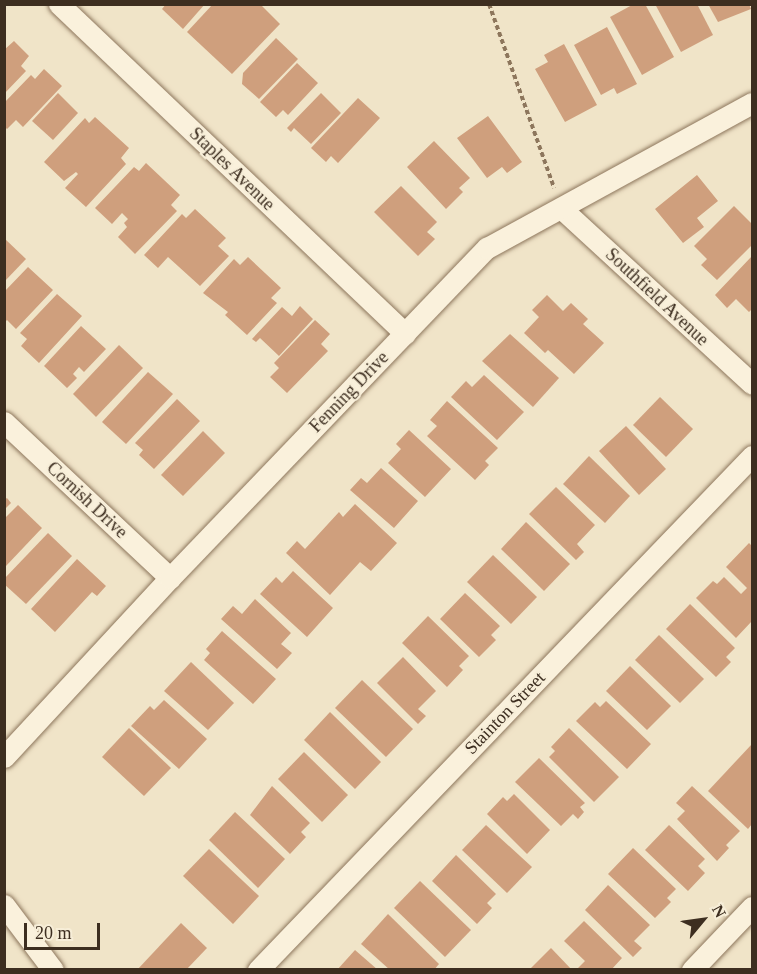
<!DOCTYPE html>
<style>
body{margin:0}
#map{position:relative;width:757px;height:974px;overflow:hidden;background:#f0e4c8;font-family:Georgia,serif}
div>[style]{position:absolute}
.building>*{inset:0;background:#cf9f7d}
.path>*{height:4px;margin-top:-2px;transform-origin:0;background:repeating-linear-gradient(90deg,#8d765c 0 4.5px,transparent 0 7.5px)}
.roads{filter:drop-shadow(0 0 2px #8d765c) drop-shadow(0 0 2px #8d765c)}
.minor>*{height:21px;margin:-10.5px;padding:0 10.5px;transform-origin:10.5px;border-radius:10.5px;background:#faf1dc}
span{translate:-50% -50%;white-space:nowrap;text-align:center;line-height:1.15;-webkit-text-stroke:4.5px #f7eed8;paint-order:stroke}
.street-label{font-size:18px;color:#3d2e20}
.frame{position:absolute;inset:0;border:6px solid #3d2e20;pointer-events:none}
.north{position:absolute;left:673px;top:890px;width:60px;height:60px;-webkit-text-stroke:4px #f7eed8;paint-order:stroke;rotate:61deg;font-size:16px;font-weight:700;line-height:24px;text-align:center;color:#3d2e20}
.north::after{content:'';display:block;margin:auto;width:21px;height:27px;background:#3d2e20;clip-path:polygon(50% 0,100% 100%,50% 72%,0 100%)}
.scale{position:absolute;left:24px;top:923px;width:76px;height:27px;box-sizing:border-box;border:3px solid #3d2e20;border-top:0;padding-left:8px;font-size:18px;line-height:21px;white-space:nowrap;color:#3d2e20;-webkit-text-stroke:4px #f7eed8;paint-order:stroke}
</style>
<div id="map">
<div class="building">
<i style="clip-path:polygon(166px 4px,205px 4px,183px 29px,162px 9px)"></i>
<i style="clip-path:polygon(213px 4px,260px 4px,280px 24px,232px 74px,187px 32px)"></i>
<i style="clip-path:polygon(634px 4px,645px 4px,674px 57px,642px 75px,610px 17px)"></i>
<i style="clip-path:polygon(655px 4px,697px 4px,713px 35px,681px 52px)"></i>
<i style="clip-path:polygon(708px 4px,749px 4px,751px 9px,718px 22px)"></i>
<i style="clip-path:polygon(607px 27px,637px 84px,617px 94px,614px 88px,601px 95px,574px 45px)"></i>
<i style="clip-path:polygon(276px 38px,298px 59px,259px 99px,242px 84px,243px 73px)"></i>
<i style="clip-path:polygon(14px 41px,29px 56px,21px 66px,26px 71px,4px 94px,4px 50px)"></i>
<i style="clip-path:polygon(564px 44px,597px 105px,565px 122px,535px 69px,548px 62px,544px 55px)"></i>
<i style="clip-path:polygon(297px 63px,318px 83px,288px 115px,283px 110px,276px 117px,260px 102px)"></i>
<i style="clip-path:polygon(44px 69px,62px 86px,23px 127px,16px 120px,7px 129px,4px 126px,4px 103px,31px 75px,35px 79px)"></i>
<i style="clip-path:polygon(58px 93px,78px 113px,53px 140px,32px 121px)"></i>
<i style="clip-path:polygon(321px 93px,341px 113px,311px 144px,294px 128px,291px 132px,287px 128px)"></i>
<i style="clip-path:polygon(358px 98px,380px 118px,338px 163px,331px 156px,326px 162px,311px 148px)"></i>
<i style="clip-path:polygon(488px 116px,522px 162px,507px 173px,502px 167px,487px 178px,457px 138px)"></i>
<i style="clip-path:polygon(95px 117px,129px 148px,121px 158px,126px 164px,86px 207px,65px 188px,78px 174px,76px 172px,64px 181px,44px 162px,85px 118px,89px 123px)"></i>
<i style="clip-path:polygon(434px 141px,470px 178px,459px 188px,463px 192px,446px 209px,407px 167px)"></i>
<i style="clip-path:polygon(146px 163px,180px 195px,171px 205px,177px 211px,135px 254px,118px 237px,127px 227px,124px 223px,128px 219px,122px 213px,112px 224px,95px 208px,134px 167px,139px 171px)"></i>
<i style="clip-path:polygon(697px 175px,718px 201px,697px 218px,704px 227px,683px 243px,655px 209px)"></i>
<i style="clip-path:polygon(401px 186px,437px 222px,427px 232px,435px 239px,418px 256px,374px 212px)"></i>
<i style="clip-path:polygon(734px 206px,752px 224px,752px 245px,717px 280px,701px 265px,707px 259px,694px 246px)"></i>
<i style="clip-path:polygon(195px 209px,226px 238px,218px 246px,229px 256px,200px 286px,168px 257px,158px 268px,144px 255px,182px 214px,186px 218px)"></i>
<i style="clip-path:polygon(4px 238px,26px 259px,4px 282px)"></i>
<i style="clip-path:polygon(752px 256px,752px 309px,749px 312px,736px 299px,727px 308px,715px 295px)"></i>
<i style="clip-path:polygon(248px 257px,281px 288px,271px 298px,277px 303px,247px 335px,225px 315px,228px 312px,203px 293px,234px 259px,240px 265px)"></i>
<i style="clip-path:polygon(28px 267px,53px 290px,16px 329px,7px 320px,4px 323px,4px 292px)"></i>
<i style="clip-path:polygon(57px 294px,82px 316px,39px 363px,21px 346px,27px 339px,20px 333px)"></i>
<i style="clip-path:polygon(547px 295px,563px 311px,571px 303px,588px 319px,583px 324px,604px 343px,574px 374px,548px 350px,545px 353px,524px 333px,539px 317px,532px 310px)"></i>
<i style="clip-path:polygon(300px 306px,313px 319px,279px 356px,260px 338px,256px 342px,252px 339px,282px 307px,292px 316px)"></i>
<i style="clip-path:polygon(315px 320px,330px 334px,321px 344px,328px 351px,287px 393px,270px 377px,279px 368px,274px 363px)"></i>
<i style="clip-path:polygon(81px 326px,106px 349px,84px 372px,79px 367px,73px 374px,77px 378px,67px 388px,44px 366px)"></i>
<i style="clip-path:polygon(510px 334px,559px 378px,533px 407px,482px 361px)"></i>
<i style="clip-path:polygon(119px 345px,143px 368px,96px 417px,73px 394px)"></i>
<i style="clip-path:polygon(148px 372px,173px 394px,126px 444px,102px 422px)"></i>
<i style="clip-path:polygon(484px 375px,524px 412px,497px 440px,451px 397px,466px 381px,472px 387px)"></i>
<i style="clip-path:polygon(660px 397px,693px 429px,666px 457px,633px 425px)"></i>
<i style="clip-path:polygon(177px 399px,200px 421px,154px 469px,139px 455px,143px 450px,135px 443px)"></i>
<i style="clip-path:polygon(447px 401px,498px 448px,485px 461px,489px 465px,475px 480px,427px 436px,437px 426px,430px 420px)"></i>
<i style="clip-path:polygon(626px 426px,666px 469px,639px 495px,599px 451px)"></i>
<i style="clip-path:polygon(409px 430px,451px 469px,425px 497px,388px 463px,401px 449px,396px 444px)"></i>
<i style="clip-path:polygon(203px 431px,225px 453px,183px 496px,161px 475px)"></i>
<i style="clip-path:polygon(589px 456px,630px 496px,605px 523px,563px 484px)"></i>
<i style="clip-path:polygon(381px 468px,418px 501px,394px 528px,350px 490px,361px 478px,367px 483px)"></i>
<i style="clip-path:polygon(556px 487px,595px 525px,577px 544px,584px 552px,576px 560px,529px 514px)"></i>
<i style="clip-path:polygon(7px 498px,11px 503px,4px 510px,4px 500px)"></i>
<i style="clip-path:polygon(355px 504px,397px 543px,371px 571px,360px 562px,330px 595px,286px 553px,297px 541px,305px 549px,339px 512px,343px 517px)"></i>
<i style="clip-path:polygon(18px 505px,42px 528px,6px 566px,4px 519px)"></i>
<i style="clip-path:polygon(526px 522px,570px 564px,544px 591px,501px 549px)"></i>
<i style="clip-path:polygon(48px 533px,72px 556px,26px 604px,4px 584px,4px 579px)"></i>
<i style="clip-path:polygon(749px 543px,752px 546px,752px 621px,736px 638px,696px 598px,713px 581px,717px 584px,724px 577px,741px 594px,747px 588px,726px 567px)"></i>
<i style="clip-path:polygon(493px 555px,537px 597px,511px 624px,467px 582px)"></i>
<i style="clip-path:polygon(77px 559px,106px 586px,97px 596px,92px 592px,55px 632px,31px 609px)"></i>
<i style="clip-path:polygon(293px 571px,333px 608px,307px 637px,260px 594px,276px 577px,282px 583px)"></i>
<i style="clip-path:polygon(465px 593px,500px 626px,491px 635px,496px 640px,479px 657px,440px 619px)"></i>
<i style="clip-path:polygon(255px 599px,291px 633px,281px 644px,292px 653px,277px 669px,221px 619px,233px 606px,242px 614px)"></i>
<i style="clip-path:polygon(690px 604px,735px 648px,726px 657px,731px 662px,716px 677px,666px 629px)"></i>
<i style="clip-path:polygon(428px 616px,469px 656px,459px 666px,463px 670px,447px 687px,402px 643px)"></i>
<i style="clip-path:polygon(222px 631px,276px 679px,253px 704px,204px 660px,210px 653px,206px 649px)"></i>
<i style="clip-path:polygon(659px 635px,704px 679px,680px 703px,635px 660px)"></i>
<i style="clip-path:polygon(403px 657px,436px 691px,418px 709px,426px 716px,418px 724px,377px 683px)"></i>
<i style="clip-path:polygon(191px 662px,234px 703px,208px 730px,164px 691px)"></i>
<i style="clip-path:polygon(630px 666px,671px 706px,647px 730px,606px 691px)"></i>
<i style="clip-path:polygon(362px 680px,413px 729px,386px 757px,335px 708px)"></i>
<i style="clip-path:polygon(164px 700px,207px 739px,179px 769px,131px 726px,150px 706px,154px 710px)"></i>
<i style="clip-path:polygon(606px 701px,651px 744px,627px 769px,576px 721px,595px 702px,600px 707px)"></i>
<i style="clip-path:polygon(330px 712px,381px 762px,355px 789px,304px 740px)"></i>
<i style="clip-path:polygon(129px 728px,171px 768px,144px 796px,102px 757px)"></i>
<i style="clip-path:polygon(569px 728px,619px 777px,594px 802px,549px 757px,555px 751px,551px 747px)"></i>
<i style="clip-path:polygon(752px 744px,752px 824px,748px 829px,708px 791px)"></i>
<i style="clip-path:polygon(304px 752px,348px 795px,322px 822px,278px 779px)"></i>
<i style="clip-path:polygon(539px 758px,585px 803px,580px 807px,584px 812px,578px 819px,573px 814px,561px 826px,515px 782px)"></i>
<i style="clip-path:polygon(272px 786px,310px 823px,301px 832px,306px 837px,290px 854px,250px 815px)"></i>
<i style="clip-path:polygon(692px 786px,740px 831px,726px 845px,729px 848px,717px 861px,677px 819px,685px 811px,676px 803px)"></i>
<i style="clip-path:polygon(514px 794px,550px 830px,527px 854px,487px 814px,503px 797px,507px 801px)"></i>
<i style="clip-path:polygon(235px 812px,285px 859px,258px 888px,209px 840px)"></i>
<i style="clip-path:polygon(486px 825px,532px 867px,507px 893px,462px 850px)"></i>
<i style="clip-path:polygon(669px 825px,705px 859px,698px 866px,705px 873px,688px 891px,645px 850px)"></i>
<i style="clip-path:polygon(633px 848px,676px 889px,667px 898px,671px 902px,655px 918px,608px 874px)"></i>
<i style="clip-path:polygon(209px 849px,259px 896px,233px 924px,183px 876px)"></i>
<i style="clip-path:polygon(456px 855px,496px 894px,487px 903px,492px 908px,477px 924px,432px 881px)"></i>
<i style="clip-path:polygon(420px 881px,471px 930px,445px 957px,394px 908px)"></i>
<i style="clip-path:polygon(608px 885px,650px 925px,634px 941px,642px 948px,633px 957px,585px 910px)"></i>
<i style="clip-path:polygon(388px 914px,439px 964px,434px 970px,390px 970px,361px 944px)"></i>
<i style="clip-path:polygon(584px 921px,622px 958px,611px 970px,578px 968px,585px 961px,564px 941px)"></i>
<i style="clip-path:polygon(181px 923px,207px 948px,186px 970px,137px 970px)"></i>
<i style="clip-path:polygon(551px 948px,572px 970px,529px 970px)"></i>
<i style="clip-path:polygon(355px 950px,378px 970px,337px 970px)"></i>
</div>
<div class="path">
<i style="left:489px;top:4px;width:195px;rotate:70.5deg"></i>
</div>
<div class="roads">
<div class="minor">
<i style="left:59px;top:4px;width:478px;rotate:43.6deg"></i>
<i style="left:562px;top:209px;width:258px;rotate:42.6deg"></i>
<i style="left:4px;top:422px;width:228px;rotate:43.2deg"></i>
<i style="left:4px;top:757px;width:244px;rotate:-47.2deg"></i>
<i style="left:170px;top:578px;width:458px;rotate:-46.2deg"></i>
<i style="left:487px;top:248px;width:302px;rotate:-28.7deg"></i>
<i style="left:4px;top:905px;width:81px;rotate:53deg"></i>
<i style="left:258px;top:970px;width:713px;rotate:-46.14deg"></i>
<i style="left:692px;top:970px;width:87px;rotate:-46.4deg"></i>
</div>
</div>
<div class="street-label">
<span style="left:232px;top:169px;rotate:44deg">Staples Avenue</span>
<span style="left:657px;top:297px;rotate:43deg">Southfield Avenue</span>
<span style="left:349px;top:392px;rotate:-46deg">Fenning Drive</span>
<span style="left:87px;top:500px;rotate:43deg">Cornish Drive</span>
<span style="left:505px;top:713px;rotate:-46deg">Stainton Street</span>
</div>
<div class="frame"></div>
<div class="north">N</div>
<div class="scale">20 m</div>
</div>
